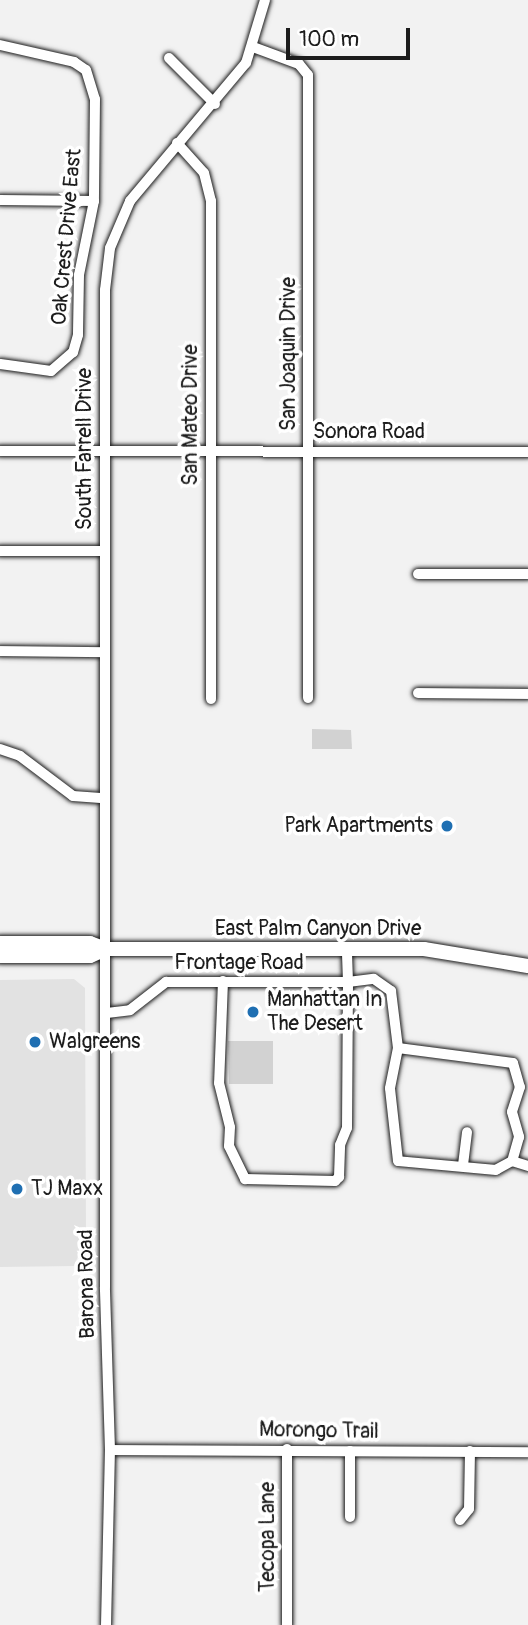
<!DOCTYPE html>
<style>
body{margin:0}
#map{position:relative;width:528px;height:1625px;overflow:hidden;background:#f2f2f2;font-family:Pangolin,sans-serif}
div>[style]{position:absolute}
.built>*{inset:0;background:#e2e2e2}
.green>*{inset:0;background:#d2d2d2}
.roads{filter:drop-shadow(0 0 2px #1c1c1c) drop-shadow(0 0 2px #1c1c1c)}
.minor>*{height:10px;margin:-5px;padding:0 5px;transform-origin:5px;border-radius:5px;background:#fff}
.major>*{height:14px;margin:-7px;padding:0 7px;transform-origin:7px;border-radius:7px;background:#fff}
.dots>*{width:19px;height:19px;translate:-50% -50%;box-sizing:border-box;border:4px solid #fff;border-radius:50%}
span{translate:-50% -50%;white-space:nowrap;text-align:center;line-height:1.15;-webkit-text-stroke:7px #fff;paint-order:stroke}
.street-label{font-size:21px;color:#1c1c1c}
.poi-label{font-size:21px;color:#1c1c1c}
.right{translate:-100% -50%;text-align:right}
.left{translate:0 -50%;text-align:left}
.scale{position:absolute;left:286px;top:28px;width:124px;height:32px;box-sizing:border-box;border:4px solid #1c1c1c;border-top:0;padding-left:9px;font-size:21px;line-height:24px;white-space:nowrap;color:#1c1c1c;-webkit-text-stroke:5px #fff;paint-order:stroke}
</style>
<div id="map">
<div class="built">
<i style="clip-path:polygon(74px 979px,85px 988px,86px 1237px,74px 1266px,0 1267px,0 980px)"></i>
</div>
<div class="green">
<i style="clip-path:polygon(312px 729px,351px 730px,352px 749px,312px 749px)"></i>
<i style="clip-path:polygon(228px 1041px,273px 1041px,273px 1084px,229px 1084px)"></i>
</div>
<div class="roads">
<div class="minor">
<i style="left:0;top:45px;width:76px;rotate:12.9deg"></i>
<i style="left:74px;top:62px;width:14px;rotate:34deg"></i>
<i style="left:86px;top:70px;width:30px;rotate:73deg"></i>
<i style="left:95px;top:99px;width:102px;rotate:90.6deg"></i>
<i style="left:94px;top:201px;width:76px;rotate:101.5deg"></i>
<i style="left:79px;top:275px;width:60px;rotate:91deg"></i>
<i style="left:78px;top:335px;width:18px;rotate:106deg"></i>
<i style="left:73px;top:352px;width:29px;rotate:139deg"></i>
<i style="left:51px;top:371px;width:51px;rotate:-172.2deg"></i>
<i style="left:253px;top:47px;width:49px;rotate:20.3deg"></i>
<i style="left:299px;top:64px;width:14px;rotate:51deg"></i>
<i style="left:308px;top:75px;width:623px;rotate:90deg"></i>
<i style="left:169px;top:58px;width:65px;rotate:45deg"></i>
<i style="left:177px;top:143px;width:40px;rotate:48deg"></i>
<i style="left:204px;top:173px;width:29px;rotate:76deg"></i>
<i style="left:211px;top:201px;width:498px;rotate:90deg"></i>
<i style="left:0;top:200px;width:94px;rotate:0.6deg"></i>
<i style="left:0;top:451px;width:528px;rotate:0.11deg"></i>
<i style="left:0;top:551px;width:104px"></i>
<i style="left:418px;top:574px;width:110px"></i>
<i style="left:0;top:651px;width:104px;rotate:0.6deg"></i>
<i style="left:418px;top:693px;width:110px;rotate:0.5deg"></i>
<i style="left:0;top:749px;width:21px;rotate:19deg"></i>
<i style="left:20px;top:756px;width:66px;rotate:37deg"></i>
<i style="left:73px;top:796px;width:31px;rotate:4deg"></i>
<i style="left:223px;top:981px;width:102px;rotate:92.2deg"></i>
<i style="left:219px;top:1083px;width:45px;rotate:76deg"></i>
<i style="left:230px;top:1127px;width:19px;rotate:93deg"></i>
<i style="left:229px;top:1146px;width:37px;rotate:64deg"></i>
<i style="left:245px;top:1179px;width:90px;rotate:1.3deg"></i>
<i style="left:335px;top:1181px;width:6px;rotate:-45deg"></i>
<i style="left:339px;top:1177px;width:32px;rotate:-88deg"></i>
<i style="left:340px;top:1145px;width:18px;rotate:-68deg"></i>
<i style="left:347px;top:1128px;width:146px;rotate:-89.6deg"></i>
<i style="left:348px;top:982px;width:26px;rotate:-7deg"></i>
<i style="left:374px;top:979px;width:21px;rotate:35deg"></i>
<i style="left:391px;top:991px;width:57px;rotate:83deg"></i>
<i style="left:107px;top:1013px;width:23px;rotate:-7deg"></i>
<i style="left:130px;top:1010px;width:46px;rotate:-37.9deg"></i>
<i style="left:166px;top:982px;width:182px"></i>
<i style="left:348px;top:982px;width:33px;rotate:-92deg"></i>
<i style="left:398px;top:1048px;width:116px;rotate:7.4deg"></i>
<i style="left:513px;top:1063px;width:25px;rotate:74deg"></i>
<i style="left:520px;top:1087px;width:26px;rotate:108deg"></i>
<i style="left:512px;top:1112px;width:26px;rotate:74deg"></i>
<i style="left:519px;top:1137px;width:25px;rotate:106deg"></i>
<i style="left:512px;top:1161px;width:18px;rotate:151deg"></i>
<i style="left:496px;top:1170px;width:98px;rotate:-174.8deg"></i>
<i style="left:398px;top:1161px;width:73px;rotate:-96.3deg"></i>
<i style="left:390px;top:1088px;width:41px;rotate:-78.7deg"></i>
<i style="left:512px;top:1161px;width:17px;rotate:17deg"></i>
<i style="left:463px;top:1165px;width:33px;rotate:-83deg"></i>
<i style="left:287px;top:1449px;width:176px;rotate:90deg"></i>
<i style="left:110px;top:1450px;width:418px;rotate:0.3deg"></i>
<i style="left:350px;top:1517px;width:66px;rotate:-90deg"></i>
<i style="left:460px;top:1520px;width:14px;rotate:-51deg"></i>
<i style="left:469px;top:1509px;width:58px;rotate:-89deg"></i>
<i style="left:106px;top:1625px;width:175px;rotate:-88.7deg"></i>
<i style="left:110px;top:1450px;width:163px;rotate:-91.8deg"></i>
<i style="left:105px;top:1287px;width:997px;rotate:-90deg"></i>
<i style="left:105px;top:290px;width:42px;rotate:-83.2deg"></i>
<i style="left:110px;top:248px;width:51px;rotate:-66.9deg"></i>
<i style="left:130px;top:201px;width:180px;rotate:-50deg"></i>
<i style="left:246px;top:63px;width:66px;rotate:-73.2deg"></i>
</div>
<div class="major">
<i style="left:0;top:943px;width:90px"></i>
<i style="left:90px;top:943px;width:17px;rotate:21deg"></i>
<i style="left:106px;top:949px;width:318px"></i>
<i style="left:424px;top:949px;width:105px;rotate:9.3deg"></i>
<i style="left:0;top:956px;width:90px"></i>
<i style="left:90px;top:956px;width:17px;rotate:-24deg"></i>
</div>
</div>
<div class="dots">
<i style="left:447px;top:826px;background:#1f6fb2"></i>
<i style="left:253px;top:1012px;background:#1f6fb2"></i>
<i style="left:35px;top:1042px;background:#1f6fb2"></i>
<i style="left:17px;top:1189px;background:#1f6fb2"></i>
</div>
<div class="street-label">
<span style="left:67px;top:237px;rotate:-85deg">Oak Crest Drive East</span>
<span style="left:289px;top:354px;rotate:-90deg">San Joaquin Drive</span>
<span style="left:191px;top:415px;rotate:-90deg">San Mateo Drive</span>
<span style="left:369px;top:432px">Sonora Road</span>
<span style="left:85px;top:449px;rotate:-90deg">South Farrell Drive</span>
<span style="left:318px;top:929px">East Palm Canyon Drive</span>
<span style="left:239px;top:963px">Frontage Road</span>
<span style="left:87px;top:1284px;rotate:-91deg">Barona Road</span>
<span style="left:319px;top:1431px;rotate:1deg">Morongo Trail</span>
<span style="left:268px;top:1537px;rotate:-90deg">Tecopa Lane</span>
</div>
<div class="poi-label">
<span class="right" style="left:433px;top:826px">Park Apartments</span>
<span class="left" style="left:267px;top:1012px">Manhattan In<br>The Desert</span>
<span class="left" style="left:49px;top:1042px">Walgreens</span>
<span class="left" style="left:31px;top:1189px">TJ Maxx</span>
</div>
<div class="scale">100 m</div>
</div>
